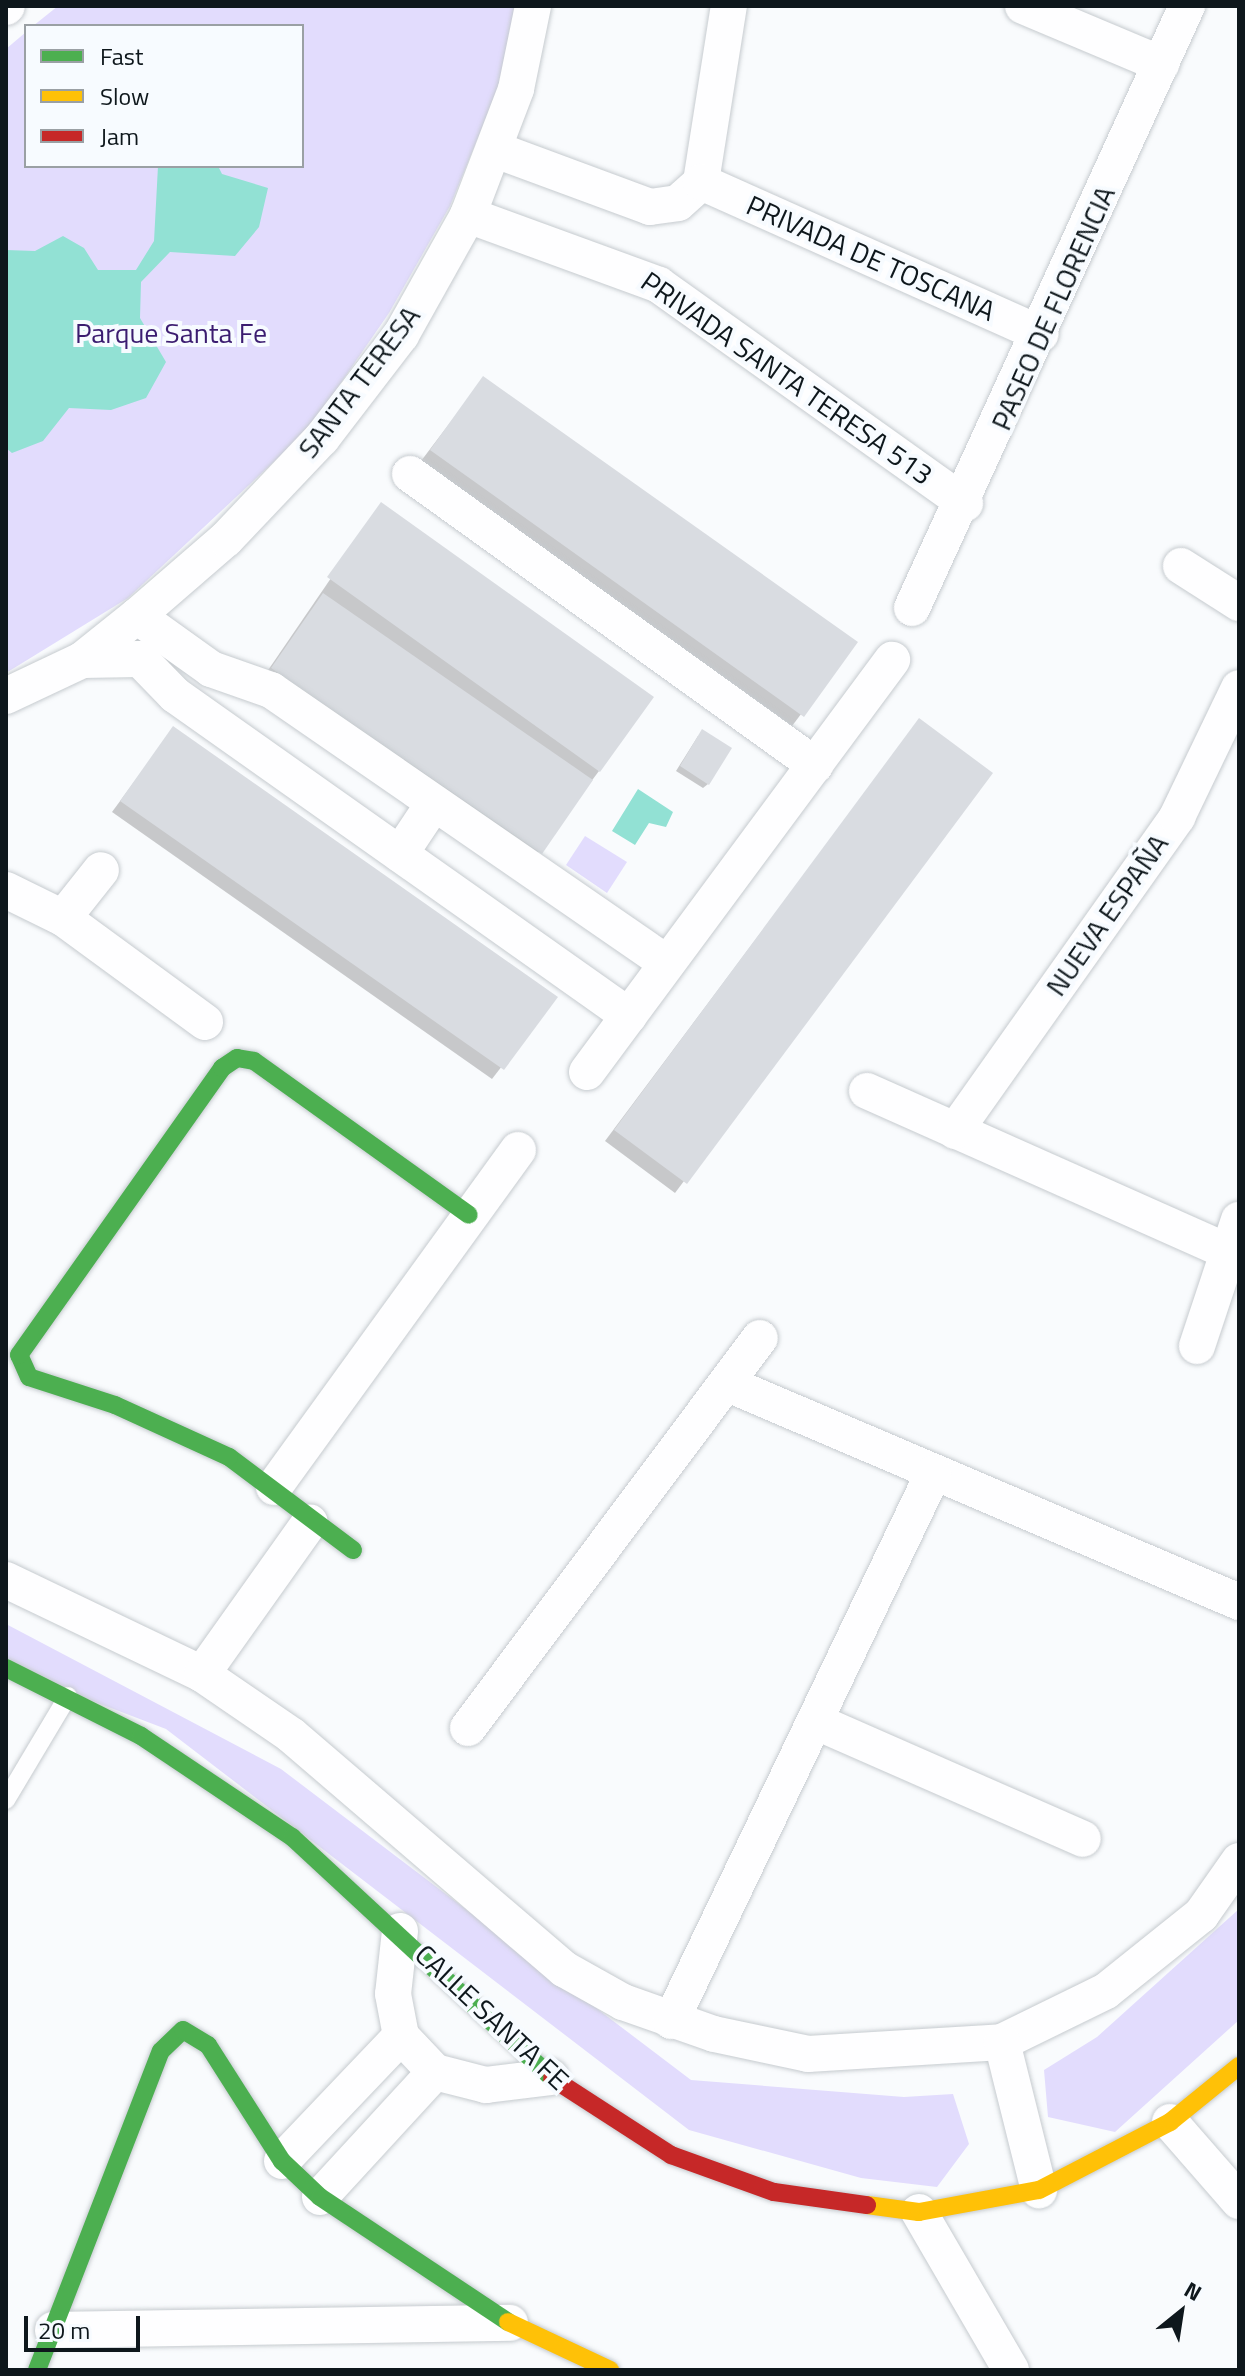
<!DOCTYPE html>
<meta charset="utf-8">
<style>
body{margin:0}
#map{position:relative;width:1245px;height:2376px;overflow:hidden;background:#f9fbfd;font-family:"Titillium Web",sans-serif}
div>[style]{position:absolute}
.green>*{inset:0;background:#e2dcfd}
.water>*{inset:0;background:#92e1d4}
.shadow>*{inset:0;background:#0003}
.building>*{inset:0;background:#d9dce1}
.roads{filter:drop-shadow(0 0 2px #c6cbcf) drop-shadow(0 0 2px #c6cbcf)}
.lane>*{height:18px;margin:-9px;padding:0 9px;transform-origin:9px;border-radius:9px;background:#fefeff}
.street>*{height:36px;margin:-18px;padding:0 18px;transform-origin:18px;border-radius:18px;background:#fefeff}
.fast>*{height:18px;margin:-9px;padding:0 9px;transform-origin:9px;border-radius:9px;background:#4caf50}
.slow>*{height:18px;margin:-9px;padding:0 9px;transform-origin:9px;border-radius:9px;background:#ffc107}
.jam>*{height:18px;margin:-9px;padding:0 9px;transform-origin:9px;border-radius:9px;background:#c62828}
span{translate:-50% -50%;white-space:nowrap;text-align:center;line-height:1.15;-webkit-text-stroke:8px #f7fbff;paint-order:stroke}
.street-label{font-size:28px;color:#0e171c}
.park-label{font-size:28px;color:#3b1c70}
.frame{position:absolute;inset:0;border:8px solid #0e171c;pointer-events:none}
.legend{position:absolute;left:24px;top:24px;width:280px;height:144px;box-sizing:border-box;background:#f7fbff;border:2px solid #9aa0a4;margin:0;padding:10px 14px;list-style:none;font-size:24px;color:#0e171c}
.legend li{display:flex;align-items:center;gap:16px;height:40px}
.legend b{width:40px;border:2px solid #9aa0a4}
.north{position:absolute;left:1141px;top:2272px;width:80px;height:80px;-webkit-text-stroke:6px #f7fbff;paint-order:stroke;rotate:30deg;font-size:22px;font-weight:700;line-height:32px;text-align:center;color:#0e171c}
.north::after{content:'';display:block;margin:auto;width:28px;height:36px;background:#0e171c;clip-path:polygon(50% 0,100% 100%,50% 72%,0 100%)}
.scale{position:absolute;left:24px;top:2316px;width:116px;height:36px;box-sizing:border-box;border:4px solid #0e171c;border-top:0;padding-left:10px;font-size:24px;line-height:28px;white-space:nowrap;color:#0e171c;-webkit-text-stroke:6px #f7fbff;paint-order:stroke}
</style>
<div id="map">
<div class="green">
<i style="clip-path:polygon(58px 6px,516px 6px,500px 84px,450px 206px,389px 313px,309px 429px,128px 598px,6px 673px,6px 49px,26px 32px,26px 166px,302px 166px,302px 26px,33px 26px)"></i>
<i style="clip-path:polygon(585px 836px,627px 862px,607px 893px,566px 865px)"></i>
<i style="clip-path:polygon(6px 1624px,281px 1769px,691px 2080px,904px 2097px,953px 2094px,969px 2144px,937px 2187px,861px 2178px,689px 2130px,166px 1729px,6px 1668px)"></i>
<i style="clip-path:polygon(1239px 1909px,1239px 2020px,1115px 2132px,1048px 2117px,1044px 2070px,1097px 2037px)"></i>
</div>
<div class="water">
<i style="clip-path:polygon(158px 166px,218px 166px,222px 174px,268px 188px,259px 227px,235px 256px,170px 252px,141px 282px,140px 318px,166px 362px,146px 398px,111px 410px,69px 408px,43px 441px,12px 453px,6px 448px,6px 250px,35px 251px,63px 236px,84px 248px,98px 270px,136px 270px,154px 241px)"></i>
<i style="clip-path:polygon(638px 789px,673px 812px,666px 827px,649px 823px,635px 845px,612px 831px)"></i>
</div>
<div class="shadow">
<i style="clip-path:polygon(484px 378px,855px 643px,792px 726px,421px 461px)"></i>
<i style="clip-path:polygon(381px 505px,599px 771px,530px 863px,262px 679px)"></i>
<i style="clip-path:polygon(919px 721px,990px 773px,675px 1193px,605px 1141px)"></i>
<i style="clip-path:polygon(173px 729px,555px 998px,492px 1079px,112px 812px)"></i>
<i style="clip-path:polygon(698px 736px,708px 784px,703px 788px,676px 771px)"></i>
</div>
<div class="building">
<i style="clip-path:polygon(483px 376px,858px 642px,804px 717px,430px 450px)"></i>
<i style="clip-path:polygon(381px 502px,654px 697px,600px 772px,327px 577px)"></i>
<i style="clip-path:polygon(323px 593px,593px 780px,542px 854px,271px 668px)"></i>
<i style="clip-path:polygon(919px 718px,993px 773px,687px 1184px,614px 1130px)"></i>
<i style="clip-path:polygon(173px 726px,558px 997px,504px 1070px,120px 801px)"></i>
<i style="clip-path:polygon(702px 729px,732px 748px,709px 785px,680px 766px)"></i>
</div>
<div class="roads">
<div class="lane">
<i style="left:6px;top:1800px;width:121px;rotate:-59.2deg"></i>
</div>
<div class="street">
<i style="left:1023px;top:6px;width:150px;rotate:22.8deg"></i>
<i style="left:6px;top:7px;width:1px;rotate:-45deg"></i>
<i style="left:496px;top:150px;width:164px;rotate:20.3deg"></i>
<i style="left:650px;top:207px;width:28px;rotate:-8deg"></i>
<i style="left:678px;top:203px;width:31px;rotate:-42deg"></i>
<i style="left:701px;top:182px;width:178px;rotate:-81deg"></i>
<i style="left:701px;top:182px;width:372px;rotate:24.1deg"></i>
<i style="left:468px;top:215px;width:203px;rotate:20.1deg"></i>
<i style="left:659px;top:285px;width:376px;rotate:35.5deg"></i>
<i style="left:410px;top:474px;width:499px;rotate:35.7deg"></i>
<i style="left:1181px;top:566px;width:69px;rotate:32.5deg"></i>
<i style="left:912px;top:608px;width:662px;rotate:-65.45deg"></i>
<i style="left:137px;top:616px;width:91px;rotate:35.6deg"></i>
<i style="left:211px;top:669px;width:64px;rotate:19.3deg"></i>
<i style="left:271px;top:690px;width:481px;rotate:34.6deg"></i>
<i style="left:82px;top:660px;width:58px;rotate:-1deg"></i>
<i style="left:140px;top:659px;width:50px;rotate:45.8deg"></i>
<i style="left:175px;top:695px;width:556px;rotate:35.26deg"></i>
<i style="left:6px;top:696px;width:84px;rotate:-25.3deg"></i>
<i style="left:82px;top:660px;width:70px;rotate:-38.7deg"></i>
<i style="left:137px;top:616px;width:118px;rotate:-40.9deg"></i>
<i style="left:226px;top:539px;width:139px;rotate:-46.5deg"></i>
<i style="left:322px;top:438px;width:130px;rotate:-52.5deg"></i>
<i style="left:401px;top:335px;width:137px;rotate:-60.8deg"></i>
<i style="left:468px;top:215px;width:135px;rotate:-69.1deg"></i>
<i style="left:516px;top:89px;width:85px;rotate:-78.4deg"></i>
<i style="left:400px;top:854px;width:61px;rotate:-56.3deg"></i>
<i style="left:6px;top:890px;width:64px;rotate:26.2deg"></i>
<i style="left:63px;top:918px;width:176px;rotate:36.2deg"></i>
<i style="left:63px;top:918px;width:61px;rotate:-51.6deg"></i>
<i style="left:587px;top:1072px;width:513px;rotate:-53.49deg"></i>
<i style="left:867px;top:1091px;width:393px;rotate:24deg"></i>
<i style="left:955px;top:1131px;width:385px;rotate:-54.7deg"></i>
<i style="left:1177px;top:817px;width:143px;rotate:-64.3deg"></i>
<i style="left:1197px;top:1346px;width:133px;rotate:-71.6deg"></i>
<i style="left:728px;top:1384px;width:556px;rotate:23.1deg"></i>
<i style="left:274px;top:1487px;width:416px;rotate:-54.1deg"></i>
<i style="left:6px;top:1580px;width:217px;rotate:25.6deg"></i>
<i style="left:202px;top:1674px;width:108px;rotate:34.4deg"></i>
<i style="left:291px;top:1735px;width:360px;rotate:40.6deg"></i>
<i style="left:564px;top:1969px;width:68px;rotate:29.2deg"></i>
<i style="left:623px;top:2002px;width:96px;rotate:19.4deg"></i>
<i style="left:714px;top:2034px;width:96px;rotate:12deg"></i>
<i style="left:808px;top:2054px;width:194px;rotate:-3.5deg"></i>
<i style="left:1002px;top:2042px;width:116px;rotate:-26.1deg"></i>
<i style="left:1106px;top:1991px;width:122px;rotate:-38.7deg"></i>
<i style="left:1201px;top:1915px;width:66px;rotate:-54.9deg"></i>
<i style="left:202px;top:1674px;width:186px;rotate:-54.6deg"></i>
<i style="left:819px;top:1723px;width:288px;rotate:23.7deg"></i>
<i style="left:468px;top:1728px;width:487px;rotate:-53.2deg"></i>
<i style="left:400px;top:1931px;width:63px;rotate:96.3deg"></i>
<i style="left:393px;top:1994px;width:43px;rotate:79.2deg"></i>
<i style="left:401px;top:2036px;width:50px;rotate:46.6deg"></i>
<i style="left:435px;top:2072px;width:53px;rotate:14.3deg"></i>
<i style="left:486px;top:2085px;width:65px;rotate:-7deg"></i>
<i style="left:671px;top:2021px;width:607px;rotate:-64.41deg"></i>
<i style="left:1002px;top:2042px;width:153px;rotate:76deg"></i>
<i style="left:1170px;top:2122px;width:105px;rotate:48.9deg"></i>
<i style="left:282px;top:2161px;width:173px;rotate:-46.4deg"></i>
<i style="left:320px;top:2197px;width:170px;rotate:-47.4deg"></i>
<i style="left:919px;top:2212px;width:183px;rotate:59.8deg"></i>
<i style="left:53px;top:2330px;width:457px;rotate:-0.9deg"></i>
</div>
<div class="fast">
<i style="left:353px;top:1550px;width:155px;rotate:-143.1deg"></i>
<i style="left:229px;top:1457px;width:125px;rotate:-155.5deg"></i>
<i style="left:115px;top:1405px;width:90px;rotate:-162deg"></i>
<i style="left:29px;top:1377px;width:24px;rotate:-114deg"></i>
<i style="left:19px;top:1355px;width:352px;rotate:-54.7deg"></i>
<i style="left:222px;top:1068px;width:18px;rotate:-34deg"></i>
<i style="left:237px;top:1058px;width:17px;rotate:10deg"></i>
<i style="left:254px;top:1061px;width:264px;rotate:35.6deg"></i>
<i style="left:6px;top:1668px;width:151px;rotate:26.7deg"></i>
<i style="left:141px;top:1736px;width:182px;rotate:33.8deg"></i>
<i style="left:292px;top:1837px;width:355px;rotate:42.8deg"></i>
<i style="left:37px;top:2370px;width:342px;rotate:-68.8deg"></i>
<i style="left:161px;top:2051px;width:30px;rotate:-44deg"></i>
<i style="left:183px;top:2030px;width:29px;rotate:31deg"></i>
<i style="left:208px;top:2045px;width:138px;rotate:57.5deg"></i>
<i style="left:282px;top:2161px;width:52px;rotate:43.5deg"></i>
<i style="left:320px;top:2197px;width:226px;rotate:33.6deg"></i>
</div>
<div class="slow">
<i style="left:867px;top:2205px;width:52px;rotate:7.7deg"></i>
<i style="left:919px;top:2212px;width:122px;rotate:-10.4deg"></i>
<i style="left:1039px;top:2190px;width:148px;rotate:-27.4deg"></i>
<i style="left:1170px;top:2122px;width:89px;rotate:-39.1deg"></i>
<i style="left:508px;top:2322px;width:113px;rotate:25.2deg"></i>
</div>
<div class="jam">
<i style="left:552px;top:2078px;width:142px;rotate:32.9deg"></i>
<i style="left:671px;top:2155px;width:109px;rotate:19.8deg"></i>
<i style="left:774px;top:2192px;width:94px;rotate:8deg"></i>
</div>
</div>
<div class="street-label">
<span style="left:871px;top:258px;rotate:24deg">PRIVADA DE TOSCANA</span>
<span style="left:1053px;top:308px;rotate:-66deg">PASEO DE FLORENCIA</span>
<span style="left:787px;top:378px;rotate:35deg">PRIVADA SANTA TERESA 513</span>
<span style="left:359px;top:382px;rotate:-53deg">SANTA TERESA</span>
<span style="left:1107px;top:915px;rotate:-55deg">NUEVA ESPAÑA</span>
<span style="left:492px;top:2017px;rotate:43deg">CALLE SANTA FE</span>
</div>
<div class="park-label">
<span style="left:171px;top:333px">Parque Santa Fe</span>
</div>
<div class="frame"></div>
<ul class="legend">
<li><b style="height:10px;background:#4caf50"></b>Fast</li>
<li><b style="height:10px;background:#ffc107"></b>Slow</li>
<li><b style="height:10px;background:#c62828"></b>Jam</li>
</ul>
<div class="north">N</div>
<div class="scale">20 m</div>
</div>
